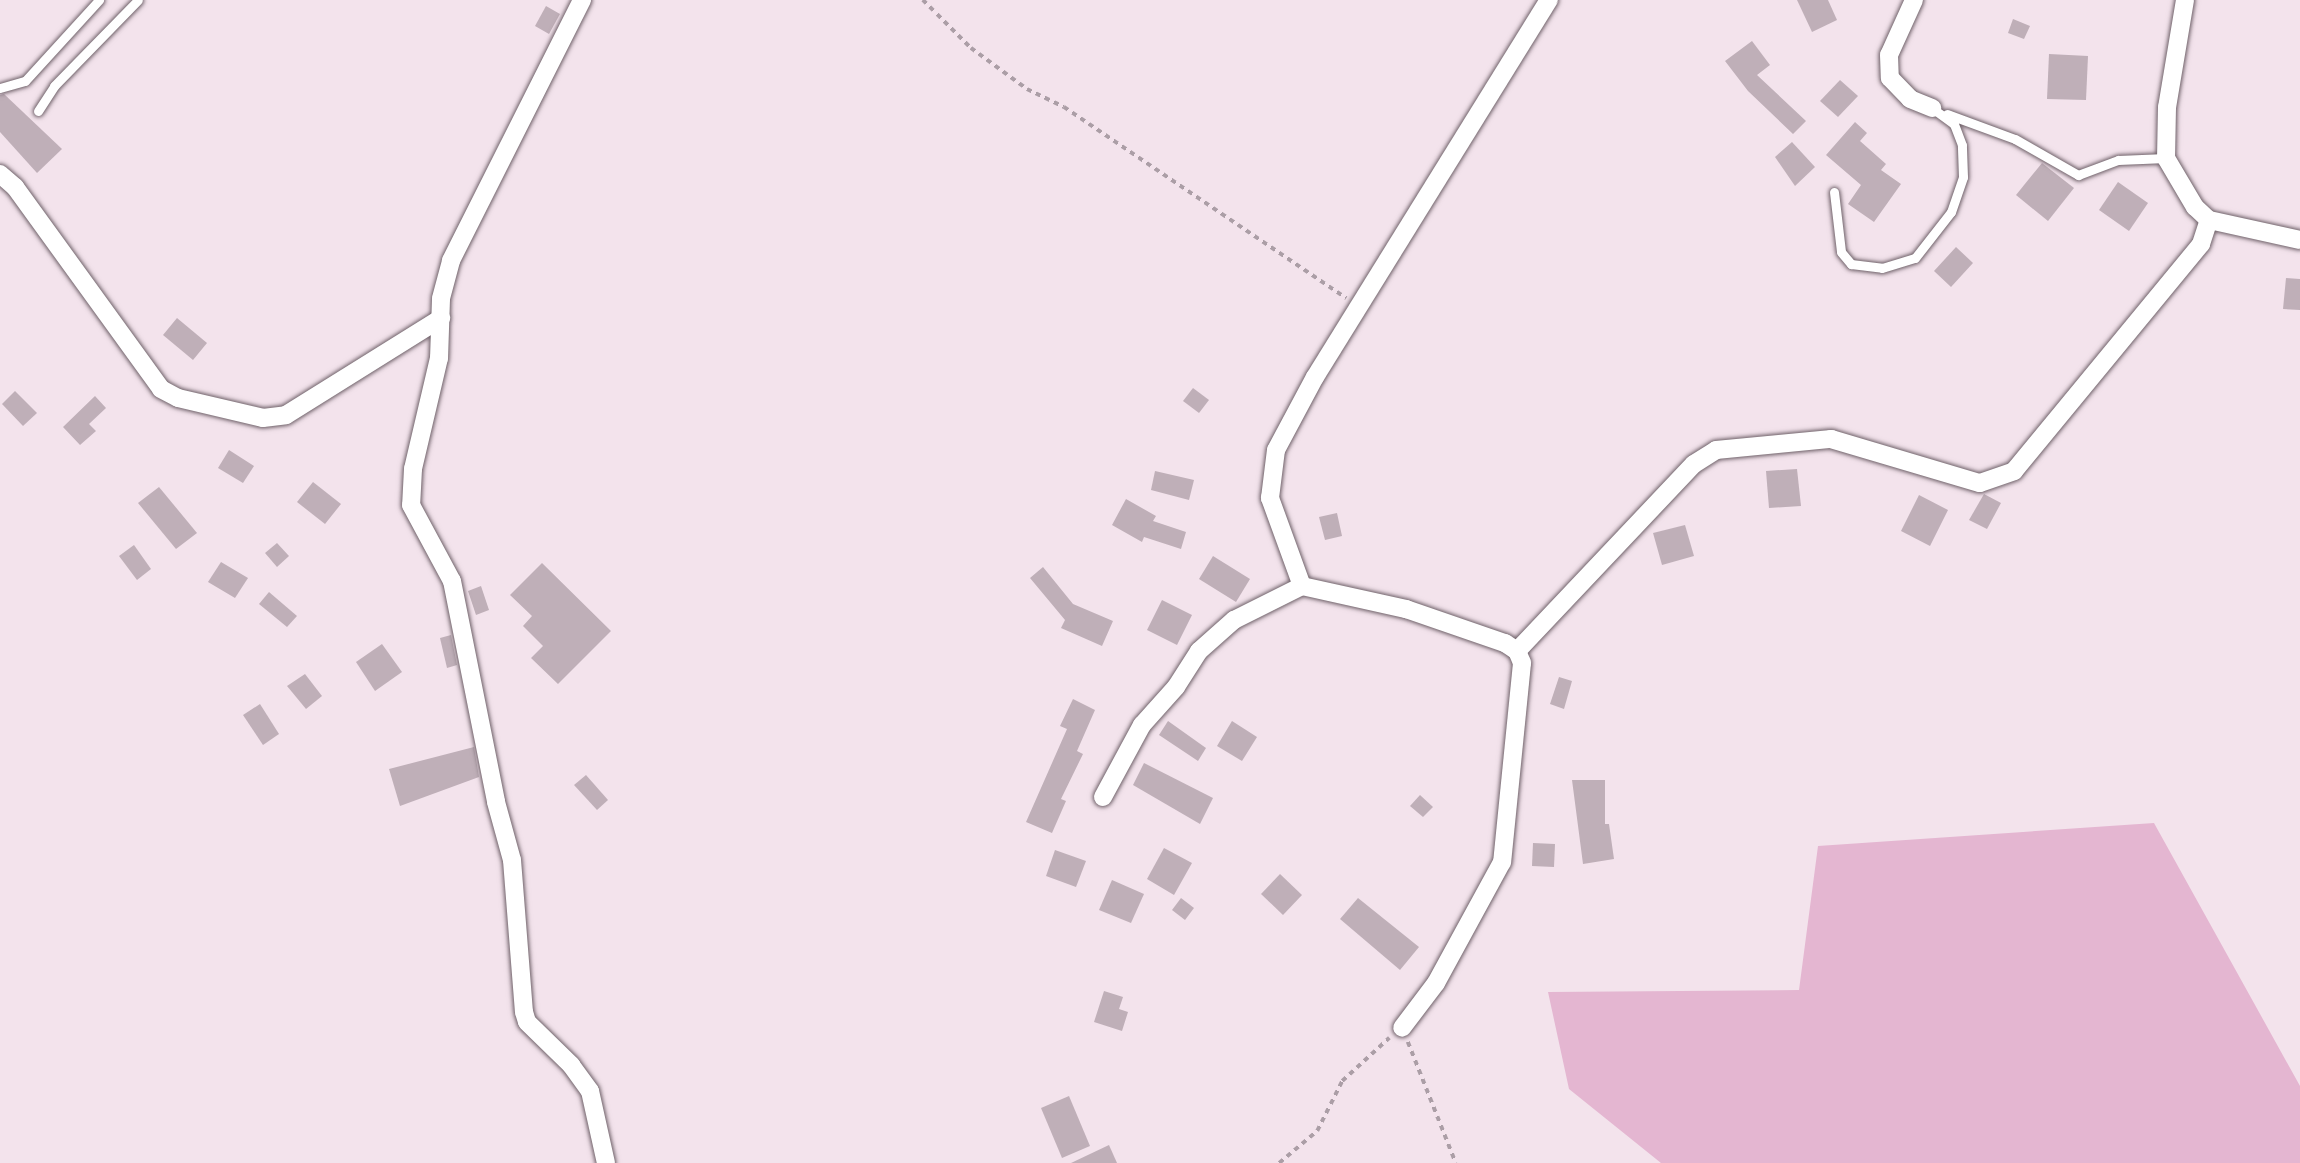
<!DOCTYPE html>
<style>
body{margin:0}
#map{position:relative;width:2300px;height:1163px;overflow:hidden;background:#f3e3ec;font-family:"PT Sans Narrow",sans-serif}
div>[style]{position:absolute}
.green>*{inset:0;background:#e4b6d1}
.building>*{inset:0;background:#bfafb8}
.path>*{height:3.5px;margin-top:-1.75px;transform-origin:0;background:repeating-linear-gradient(90deg,#ab9ea6 0 5px,transparent 0 10px)}
.roads{filter:drop-shadow(0 0 2px #6f6169) drop-shadow(0 0 2px #6f6169)}
.service>*{height:9px;margin:-4.5px;padding:0 4.5px;transform-origin:4.5px;border-radius:4.5px;background:#fff}
.minor>*{height:18px;margin:-9px;padding:0 9px;transform-origin:9px;border-radius:9px;background:#fff}
span{translate:-50% -50%;white-space:nowrap;text-align:center;line-height:1.15;-webkit-text-stroke:5px #f3e3ec;paint-order:stroke}
</style>
<div id="map">
<div class="green">
<i style="clip-path:polygon(2154px 823px,2300px 1086px,2300px 1163px,1661px 1163px,1569px 1089px,1548px 992px,1799px 990px,1818px 846px)"></i>
</div>
<div class="building">
<i style="clip-path:polygon(1797px 0,1828px 0,1837px 20px,1812px 32px)"></i>
<i style="clip-path:polygon(546px 6px,560px 14px,549px 34px,535px 26px)"></i>
<i style="clip-path:polygon(2013px 19px,2030px 26px,2024px 39px,2008px 33px)"></i>
<i style="clip-path:polygon(1752px 41px,1770px 65px,1757px 75px,1806px 121px,1793px 134px,1748px 91px,1725px 61px)"></i>
<i style="clip-path:polygon(2049px 54px,2088px 56px,2086px 100px,2047px 99px)"></i>
<i style="clip-path:polygon(1840px 80px,1858px 96px,1838px 117px,1820px 101px)"></i>
<i style="clip-path:polygon(4px 94px,62px 149px,37px 173px,0 132px,0 95px)"></i>
<i style="clip-path:polygon(1855px 122px,1867px 133px,1860px 141px,1886px 164px,1881px 170px,1901px 184px,1874px 222px,1848px 204px,1861px 185px,1826px 155px)"></i>
<i style="clip-path:polygon(1792px 142px,1815px 167px,1795px 186px,1775px 157px)"></i>
<i style="clip-path:polygon(2042px 163px,2074px 188px,2048px 221px,2016px 195px)"></i>
<i style="clip-path:polygon(2118px 182px,2148px 203px,2129px 231px,2099px 210px)"></i>
<i style="clip-path:polygon(1956px 247px,1973px 263px,1951px 287px,1934px 271px)"></i>
<i style="clip-path:polygon(2286px 278px,2300px 279px,2300px 310px,2283px 309px)"></i>
<i style="clip-path:polygon(177px 318px,207px 343px,193px 360px,163px 335px)"></i>
<i style="clip-path:polygon(1193px 388px,1209px 400px,1199px 413px,1183px 401px)"></i>
<i style="clip-path:polygon(15px 391px,37px 413px,23px 426px,2px 404px)"></i>
<i style="clip-path:polygon(95px 396px,106px 408px,89px 424px,96px 431px,80px 445px,63px 427px)"></i>
<i style="clip-path:polygon(229px 450px,254px 466px,243px 483px,218px 468px)"></i>
<i style="clip-path:polygon(1797px 469px,1801px 506px,1769px 508px,1766px 471px)"></i>
<i style="clip-path:polygon(1155px 471px,1194px 480px,1189px 500px,1151px 490px)"></i>
<i style="clip-path:polygon(313px 482px,341px 504px,325px 524px,297px 502px)"></i>
<i style="clip-path:polygon(159px 487px,197px 533px,176px 549px,138px 503px)"></i>
<i style="clip-path:polygon(1984px 494px,2001px 503px,1987px 529px,1969px 520px)"></i>
<i style="clip-path:polygon(1919px 495px,1948px 510px,1930px 546px,1901px 531px)"></i>
<i style="clip-path:polygon(1126px 499px,1156px 516px,1153px 521px,1186px 532px,1181px 549px,1144px 537px,1142px 542px,1112px 525px)"></i>
<i style="clip-path:polygon(1337px 513px,1342px 536px,1325px 540px,1319px 517px)"></i>
<i style="clip-path:polygon(1685px 525px,1694px 556px,1662px 565px,1653px 533px)"></i>
<i style="clip-path:polygon(277px 543px,289px 556px,277px 567px,265px 553px)"></i>
<i style="clip-path:polygon(134px 545px,151px 569px,137px 580px,119px 556px)"></i>
<i style="clip-path:polygon(1213px 556px,1250px 579px,1236px 602px,1199px 579px)"></i>
<i style="clip-path:polygon(221px 562px,248px 578px,235px 598px,208px 582px)"></i>
<i style="clip-path:polygon(542px 563px,611px 631px,558px 684px,531px 658px,543px 646px,523px 626px,532px 616px,510px 595px)"></i>
<i style="clip-path:polygon(1043px 567px,1073px 604px,1113px 621px,1102px 646px,1061px 628px,1065px 620px,1030px 578px)"></i>
<i style="clip-path:polygon(481px 586px,489px 610px,476px 615px,468px 591px)"></i>
<i style="clip-path:polygon(269px 592px,297px 616px,287px 627px,259px 604px)"></i>
<i style="clip-path:polygon(1162px 600px,1192px 615px,1177px 645px,1147px 630px)"></i>
<i style="clip-path:polygon(451px 635px,457px 665px,447px 668px,440px 638px)"></i>
<i style="clip-path:polygon(382px 644px,402px 672px,375px 691px,356px 662px)"></i>
<i style="clip-path:polygon(305px 674px,322px 696px,306px 709px,287px 686px)"></i>
<i style="clip-path:polygon(1559px 677px,1572px 681px,1564px 709px,1550px 704px)"></i>
<i style="clip-path:polygon(1073px 699px,1095px 710px,1077px 751px,1083px 754px,1061px 799px,1066px 801px,1052px 833px,1026px 822px,1067px 729px,1060px 726px)"></i>
<i style="clip-path:polygon(260px 704px,279px 734px,263px 745px,243px 715px)"></i>
<i style="clip-path:polygon(1168px 721px,1206px 748px,1198px 761px,1159px 735px)"></i>
<i style="clip-path:polygon(1232px 721px,1257px 737px,1242px 761px,1217px 746px)"></i>
<i style="clip-path:polygon(474px 747px,479px 777px,400px 806px,389px 769px)"></i>
<i style="clip-path:polygon(1144px 763px,1213px 798px,1200px 824px,1133px 785px)"></i>
<i style="clip-path:polygon(586px 775px,608px 800px,597px 810px,574px 785px)"></i>
<i style="clip-path:polygon(1572px 780px,1605px 780px,1605px 824px,1609px 824px,1614px 859px,1583px 864px)"></i>
<i style="clip-path:polygon(1420px 795px,1433px 807px,1423px 817px,1410px 806px)"></i>
<i style="clip-path:polygon(1533px 843px,1555px 844px,1554px 867px,1532px 866px)"></i>
<i style="clip-path:polygon(1164px 848px,1192px 863px,1174px 895px,1147px 879px)"></i>
<i style="clip-path:polygon(1055px 850px,1086px 861px,1076px 887px,1046px 876px)"></i>
<i style="clip-path:polygon(1280px 874px,1302px 895px,1283px 915px,1261px 894px)"></i>
<i style="clip-path:polygon(1112px 880px,1144px 894px,1131px 923px,1099px 910px)"></i>
<i style="clip-path:polygon(1181px 898px,1194px 908px,1185px 920px,1172px 910px)"></i>
<i style="clip-path:polygon(1358px 898px,1419px 947px,1400px 970px,1340px 919px)"></i>
<i style="clip-path:polygon(1104px 991px,1123px 997px,1119px 1009px,1128px 1012px,1122px 1031px,1094px 1022px)"></i>
<i style="clip-path:polygon(1069px 1096px,1090px 1146px,1062px 1158px,1041px 1108px)"></i>
<i style="clip-path:polygon(1109px 1145px,1117px 1163px,1071px 1163px)"></i>
</div>
<div class="path">
<i style="left:923px;top:0;width:68px;rotate:45deg"></i>
<i style="left:971px;top:48px;width:69px;rotate:36.2deg"></i>
<i style="left:1027px;top:89px;width:41px;rotate:25.9deg"></i>
<i style="left:1064px;top:107px;width:341px;rotate:34.1deg"></i>
<i style="left:1408px;top:1042px;width:130px;rotate:68.4deg"></i>
<i style="left:1279px;top:1163px;width:50px;rotate:-40.1deg"></i>
<i style="left:1317px;top:1131px;width:56px;rotate:-63.4deg"></i>
<i style="left:1342px;top:1081px;width:64px;rotate:-42.5deg"></i>
</div>
<div class="roads">
<div class="service">
<i style="left:0;top:88px;width:26px;rotate:-16deg"></i>
<i style="left:25px;top:81px;width:110px;rotate:-47.6deg"></i>
<i style="left:38px;top:111px;width:30px;rotate:-57deg"></i>
<i style="left:54px;top:86px;width:120px;rotate:-45.7deg"></i>
<i style="left:1947px;top:114px;width:72px;rotate:20.2deg"></i>
<i style="left:2015px;top:139px;width:73px;rotate:29.7deg"></i>
<i style="left:2078px;top:175px;width:43px;rotate:-20.6deg"></i>
<i style="left:2118px;top:160px;width:48px;rotate:-2.4deg"></i>
<i style="left:1834px;top:192px;width:60px;rotate:83.3deg"></i>
<i style="left:1841px;top:252px;width:16px;rotate:50deg"></i>
<i style="left:1851px;top:264px;width:31px;rotate:7deg"></i>
<i style="left:1882px;top:268px;width:34px;rotate:-17deg"></i>
<i style="left:1915px;top:258px;width:58px;rotate:-52deg"></i>
<i style="left:1951px;top:212px;width:37px;rotate:-71deg"></i>
<i style="left:1963px;top:177px;width:32px;rotate:-92deg"></i>
<i style="left:1962px;top:145px;width:22px;rotate:-111deg"></i>
<i style="left:1954px;top:124px;width:27px;rotate:-144deg"></i>
</div>
<div class="minor">
<i style="left:582px;top:0;width:292px;rotate:116.7deg"></i>
<i style="left:451px;top:261px;width:39px;rotate:105deg"></i>
<i style="left:441px;top:299px;width:59px;rotate:91.9deg"></i>
<i style="left:439px;top:358px;width:114px;rotate:103.2deg"></i>
<i style="left:413px;top:469px;width:36px;rotate:93deg"></i>
<i style="left:411px;top:505px;width:86px;rotate:61.7deg"></i>
<i style="left:452px;top:581px;width:225px;rotate:78.7deg"></i>
<i style="left:496px;top:802px;width:60px;rotate:74.6deg"></i>
<i style="left:512px;top:860px;width:152px;rotate:85.5deg"></i>
<i style="left:524px;top:1012px;width:10px;rotate:73deg"></i>
<i style="left:527px;top:1022px;width:62px;rotate:44.3deg"></i>
<i style="left:571px;top:1065px;width:32px;rotate:54deg"></i>
<i style="left:590px;top:1091px;width:74px;rotate:77.5deg"></i>
<i style="left:1914px;top:0;width:60px;rotate:114.4deg"></i>
<i style="left:1889px;top:55px;width:23px;rotate:88deg"></i>
<i style="left:1890px;top:78px;width:29px;rotate:46deg"></i>
<i style="left:1910px;top:99px;width:24px;rotate:22deg"></i>
<i style="left:2185px;top:0;width:109px;rotate:99.5deg"></i>
<i style="left:2167px;top:107px;width:51px;rotate:91.1deg"></i>
<i style="left:2166px;top:158px;width:57px;rotate:59.4deg"></i>
<i style="left:2195px;top:207px;width:19px;rotate:43deg"></i>
<i style="left:2209px;top:220px;width:93px;rotate:12.4deg"></i>
<i style="left:0;top:174px;width:20px;rotate:41deg"></i>
<i style="left:15px;top:187px;width:249px;rotate:54.1deg"></i>
<i style="left:161px;top:389px;width:19px;rotate:28deg"></i>
<i style="left:178px;top:398px;width:87px;rotate:13.2deg"></i>
<i style="left:263px;top:418px;width:23px;rotate:-7deg"></i>
<i style="left:286px;top:415px;width:183px;rotate:-32deg"></i>
<i style="left:1302px;top:586px;width:94px;rotate:-110deg"></i>
<i style="left:1270px;top:498px;width:48px;rotate:-82.9deg"></i>
<i style="left:1276px;top:450px;width:83px;rotate:-61.9deg"></i>
<i style="left:1315px;top:377px;width:444px;rotate:-58.2deg"></i>
<i style="left:1517px;top:651px;width:257px;rotate:-46.6deg"></i>
<i style="left:1694px;top:464px;width:26px;rotate:-32deg"></i>
<i style="left:1716px;top:450px;width:116px;rotate:-5.5deg"></i>
<i style="left:1831px;top:439px;width:155px;rotate:16.5deg"></i>
<i style="left:1980px;top:483px;width:36px;rotate:-19deg"></i>
<i style="left:2014px;top:471px;width:294px;rotate:-50.5deg"></i>
<i style="left:2201px;top:244px;width:25px;rotate:-72deg"></i>
<i style="left:1103px;top:797px;width:82px;rotate:-61.6deg"></i>
<i style="left:1142px;top:725px;width:51px;rotate:-48.2deg"></i>
<i style="left:1176px;top:687px;width:43px;rotate:-57.4deg"></i>
<i style="left:1199px;top:651px;width:47px;rotate:-41.5deg"></i>
<i style="left:1234px;top:620px;width:76px;rotate:-26.6deg"></i>
<i style="left:1302px;top:586px;width:107px;rotate:12.5deg"></i>
<i style="left:1406px;top:609px;width:105px;rotate:19deg"></i>
<i style="left:1505px;top:643px;width:14px;rotate:34deg"></i>
<i style="left:1517px;top:651px;width:13px;rotate:67deg"></i>
<i style="left:1522px;top:663px;width:200px;rotate:95.7deg"></i>
<i style="left:1502px;top:862px;width:138px;rotate:118.6deg"></i>
<i style="left:1436px;top:983px;width:56px;rotate:127.1deg"></i>
</div>
</div>
</div>
